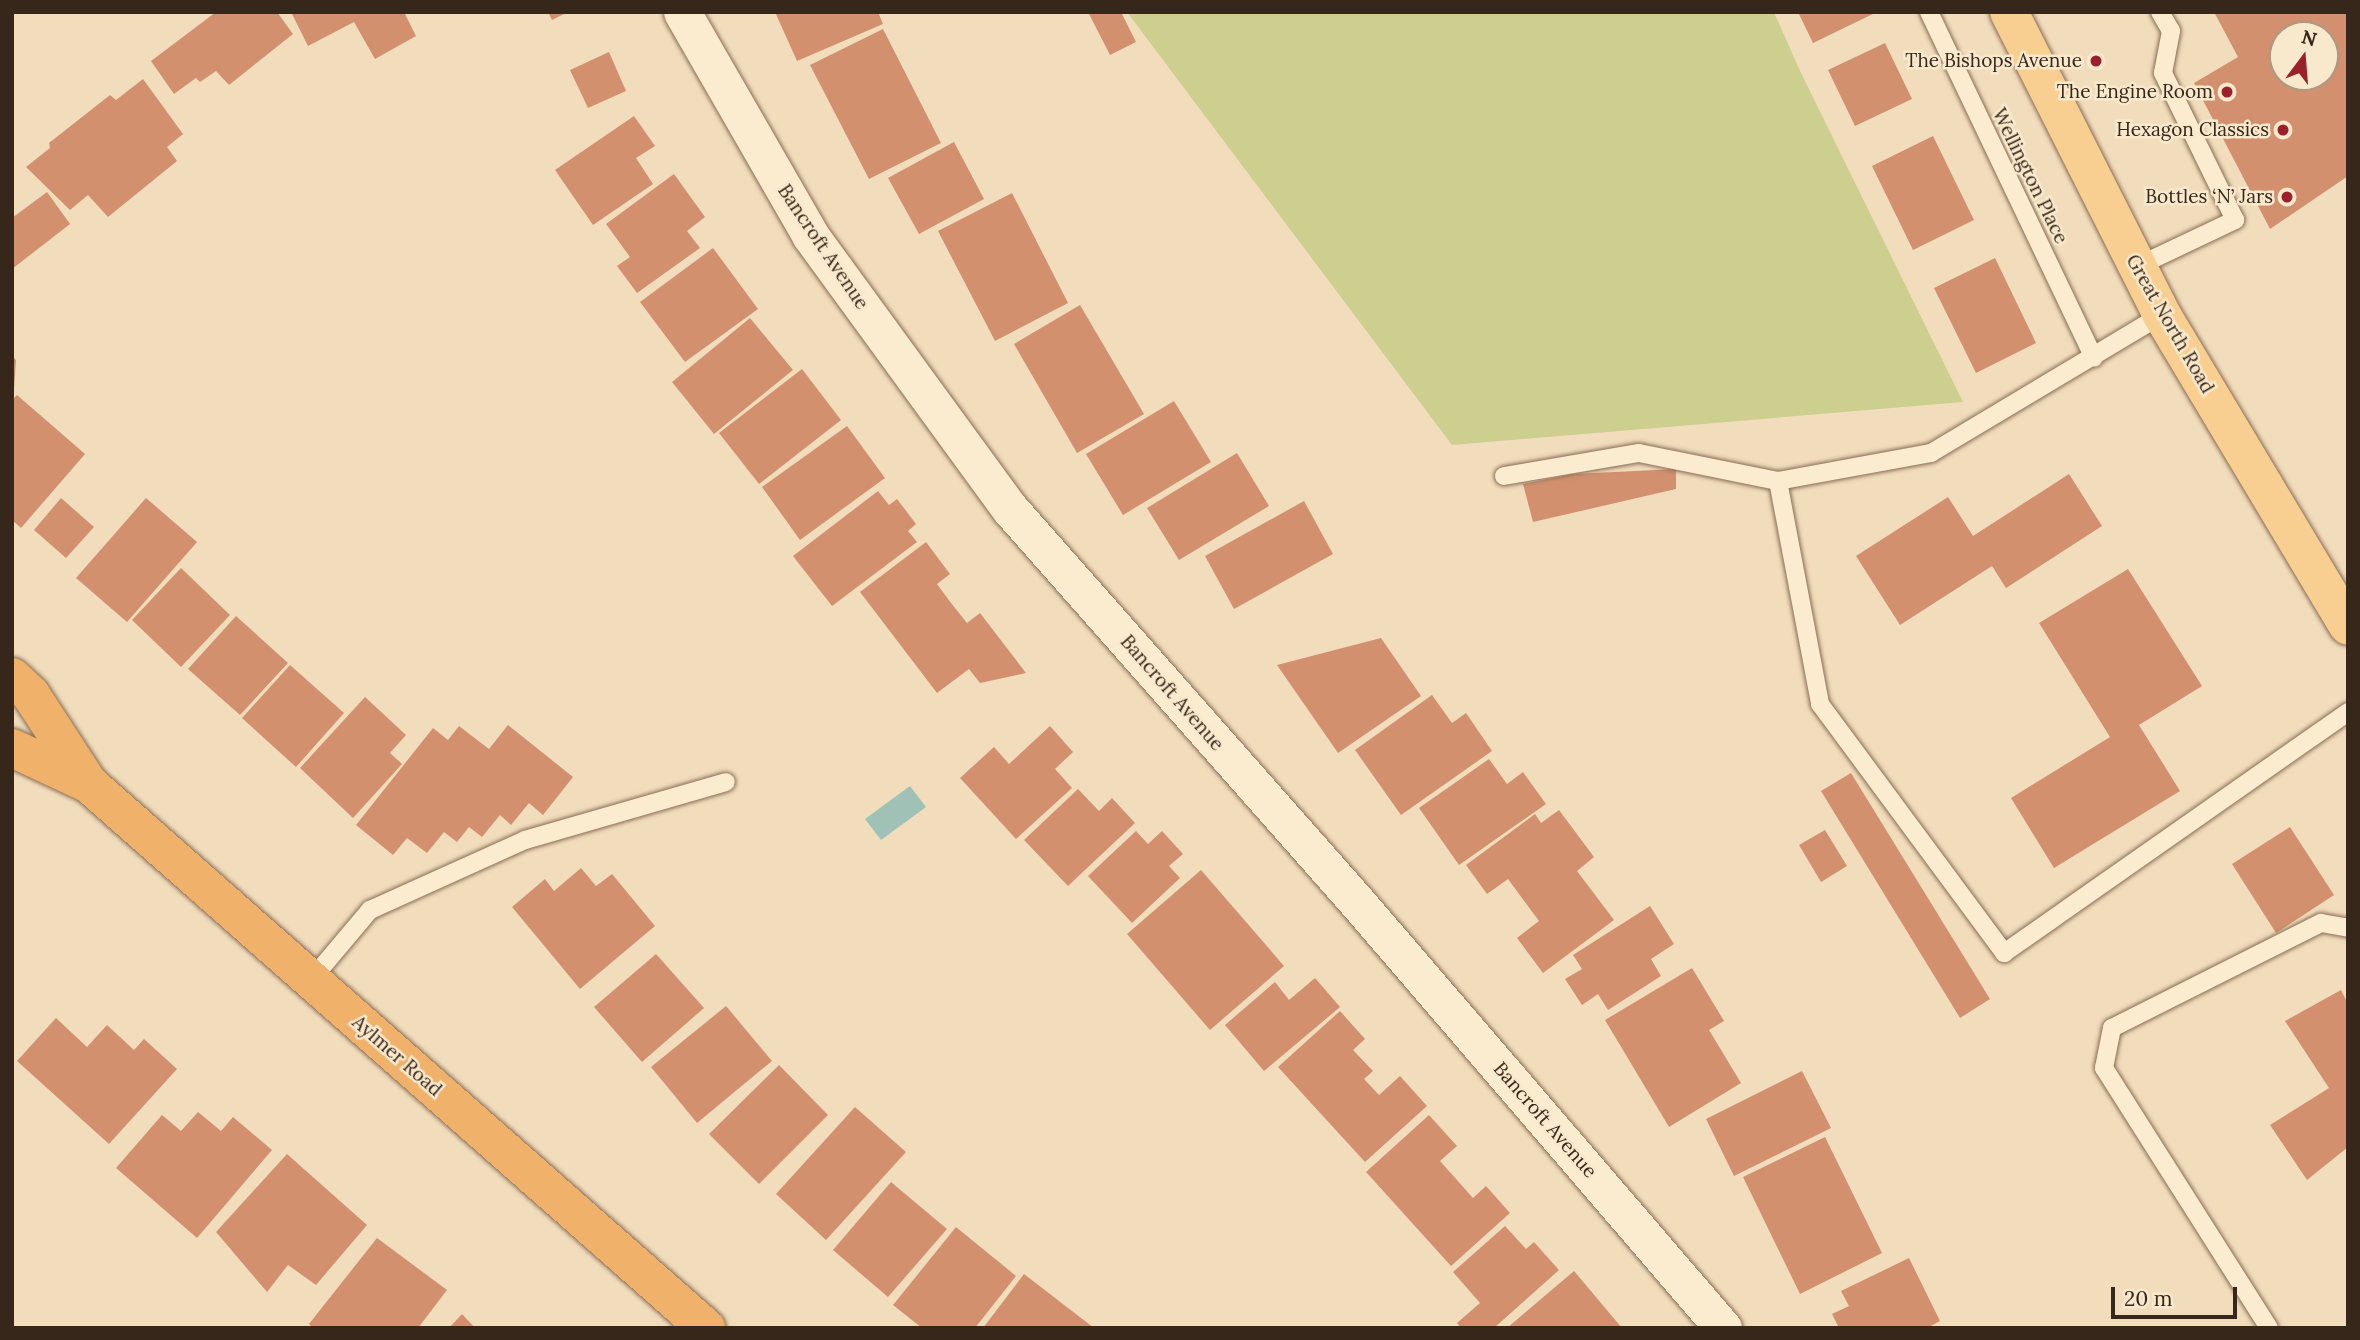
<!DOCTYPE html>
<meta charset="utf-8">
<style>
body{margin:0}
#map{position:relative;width:2360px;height:1340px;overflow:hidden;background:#f1ddbc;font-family:Lora,serif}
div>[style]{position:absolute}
.green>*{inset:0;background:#cdcf8f}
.water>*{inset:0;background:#a0c1b5}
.building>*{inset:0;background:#d2906f}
.roads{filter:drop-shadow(0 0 2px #896c54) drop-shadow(0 0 2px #896c54)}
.service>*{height:18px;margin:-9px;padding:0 9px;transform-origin:9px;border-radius:9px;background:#fbebcf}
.minor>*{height:37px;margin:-18.5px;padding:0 18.5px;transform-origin:18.5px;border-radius:18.5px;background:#fbebcf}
.primary>*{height:38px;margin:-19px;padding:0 19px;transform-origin:19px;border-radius:19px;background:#f8cf90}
.trunk>*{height:38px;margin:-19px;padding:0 19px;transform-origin:19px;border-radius:19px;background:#f0b16a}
.dots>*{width:19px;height:19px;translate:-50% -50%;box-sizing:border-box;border:4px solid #f8e8cc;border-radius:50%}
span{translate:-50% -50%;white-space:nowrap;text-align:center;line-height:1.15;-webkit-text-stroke:5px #f8e8cc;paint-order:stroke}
.poi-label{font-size:19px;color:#37261a}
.right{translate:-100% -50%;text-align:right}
.street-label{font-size:19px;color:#37261a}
.frame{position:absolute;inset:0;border:14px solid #37261a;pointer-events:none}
.north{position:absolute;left:2269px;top:21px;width:70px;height:70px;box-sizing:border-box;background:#f8e8cc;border:2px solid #ab9a85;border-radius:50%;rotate:16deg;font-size:19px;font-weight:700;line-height:28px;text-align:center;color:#37261a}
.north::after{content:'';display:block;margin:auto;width:24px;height:32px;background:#9c202b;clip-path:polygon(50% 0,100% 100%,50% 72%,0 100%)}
.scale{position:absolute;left:2111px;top:1287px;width:126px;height:32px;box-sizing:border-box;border:4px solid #37261a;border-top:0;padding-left:9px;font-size:21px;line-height:24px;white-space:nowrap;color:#37261a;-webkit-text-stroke:5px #f8e8cc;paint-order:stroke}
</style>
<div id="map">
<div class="green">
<i style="clip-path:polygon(1127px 12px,1774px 12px,1800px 71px,1963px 402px,1452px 445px)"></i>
</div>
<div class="water">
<i style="clip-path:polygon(910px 786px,926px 807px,881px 840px,865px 819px)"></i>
</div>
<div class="building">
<i style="clip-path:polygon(216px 12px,277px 12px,293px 34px,229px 85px,216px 71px,200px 82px,196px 78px,174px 94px,151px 61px)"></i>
<i style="clip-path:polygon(291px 12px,404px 12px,416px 36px,375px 59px,354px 22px,308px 46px)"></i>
<i style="clip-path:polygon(548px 12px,568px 12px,552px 20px)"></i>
<i style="clip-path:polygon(775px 12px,878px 12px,883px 24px,797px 61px)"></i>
<i style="clip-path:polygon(1088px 12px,1121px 12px,1136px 42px,1110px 55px)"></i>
<i style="clip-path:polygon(1798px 12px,1877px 12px,1813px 43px)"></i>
<i style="clip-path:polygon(evenodd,2214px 12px,2348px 12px,2348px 176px,2270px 229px,2194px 83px,2238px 57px,2214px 12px,2283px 35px,2325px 35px,2325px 77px,2283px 77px,2283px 35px)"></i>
<i style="clip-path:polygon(883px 29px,941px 143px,869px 179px,810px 65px)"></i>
<i style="clip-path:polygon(1885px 43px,1912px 99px,1855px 126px,1828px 70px)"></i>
<i style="clip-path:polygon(609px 52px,626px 91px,588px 108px,570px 70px)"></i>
<i style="clip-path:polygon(143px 79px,183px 134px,167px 147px,177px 161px,108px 217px,88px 195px,70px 210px,26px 167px,50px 148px,49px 143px,110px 95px,116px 100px)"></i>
<i style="clip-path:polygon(634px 116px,655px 146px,636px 158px,653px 184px,593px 225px,555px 170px)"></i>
<i style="clip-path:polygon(1933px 136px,1974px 220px,1913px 250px,1872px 166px)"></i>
<i style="clip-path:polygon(954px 142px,984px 199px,919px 234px,888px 178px)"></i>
<i style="clip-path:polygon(674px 174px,705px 217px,687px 231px,700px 248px,637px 293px,617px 266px,630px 257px,606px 224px)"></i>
<i style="clip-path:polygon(47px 192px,70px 224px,12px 269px,12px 218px)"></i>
<i style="clip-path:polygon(1012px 193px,1068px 303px,995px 341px,938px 231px)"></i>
<i style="clip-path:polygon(713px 248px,758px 309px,685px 362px,640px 302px)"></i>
<i style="clip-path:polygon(1995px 258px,2036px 343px,1976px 373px,1934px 288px)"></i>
<i style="clip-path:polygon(1080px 305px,1144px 414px,1077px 453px,1014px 344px)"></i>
<i style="clip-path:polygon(750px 318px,793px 370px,714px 434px,672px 382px)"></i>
<i style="clip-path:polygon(12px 356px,16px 360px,14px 389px,12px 389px)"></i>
<i style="clip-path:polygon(802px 369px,841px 420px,759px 484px,719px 433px)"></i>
<i style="clip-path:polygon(17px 395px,85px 454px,21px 528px,12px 520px,12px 400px)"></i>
<i style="clip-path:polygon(1174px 401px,1211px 462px,1123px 515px,1086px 454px)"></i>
<i style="clip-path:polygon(847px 426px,885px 478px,800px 540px,762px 487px)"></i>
<i style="clip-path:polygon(1237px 453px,1269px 506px,1179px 560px,1147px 508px)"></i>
<i style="clip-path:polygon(1676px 469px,1676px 489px,1533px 522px,1523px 484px,1573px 474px)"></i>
<i style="clip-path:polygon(2069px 474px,2102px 526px,2006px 588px,1992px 566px,1900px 625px,1856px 556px,1948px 497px,1973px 536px)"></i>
<i style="clip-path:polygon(878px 491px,889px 505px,897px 499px,916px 524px,908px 531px,917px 542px,832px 606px,793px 556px)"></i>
<i style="clip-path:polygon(61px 498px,94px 527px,66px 558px,34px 530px)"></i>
<i style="clip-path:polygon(146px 498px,197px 542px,127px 622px,76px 578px)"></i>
<i style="clip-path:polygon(1304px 501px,1333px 554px,1234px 609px,1205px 556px)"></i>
<i style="clip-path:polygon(926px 542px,950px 574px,937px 584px,951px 603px,967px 623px,980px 613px,1026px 673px,980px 683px,969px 669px,937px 693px,860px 592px)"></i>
<i style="clip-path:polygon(181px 568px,230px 615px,181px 667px,132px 620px)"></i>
<i style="clip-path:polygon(2128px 569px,2202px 686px,2139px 725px,2180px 791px,2054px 868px,2011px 798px,2110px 737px,2039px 623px)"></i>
<i style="clip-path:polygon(236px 616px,288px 663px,240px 715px,188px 669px)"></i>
<i style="clip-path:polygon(1381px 638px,1421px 696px,1338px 753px,1277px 665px)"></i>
<i style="clip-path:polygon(290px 665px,344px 713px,296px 767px,242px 718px)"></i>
<i style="clip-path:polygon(1432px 695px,1452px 723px,1466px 713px,1492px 751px,1401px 815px,1355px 750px)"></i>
<i style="clip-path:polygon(365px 697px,406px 735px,390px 753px,402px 764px,353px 818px,300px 768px)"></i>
<i style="clip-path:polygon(508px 725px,573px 777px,543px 815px,529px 803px,511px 825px,500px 815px,482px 837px,469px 827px,457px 842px,444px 832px,427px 853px,407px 838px,393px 855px,356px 825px,433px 728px,448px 740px,459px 726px,489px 749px)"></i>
<i style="clip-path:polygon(1050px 726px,1073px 752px,1055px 769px,1072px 788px,1016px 839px,960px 778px,994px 747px,1009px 764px)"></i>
<i style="clip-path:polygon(1489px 759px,1507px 784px,1523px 772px,1546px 804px,1459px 865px,1419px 808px)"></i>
<i style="clip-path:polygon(1851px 773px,1990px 999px,1960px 1018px,1821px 791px)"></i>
<i style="clip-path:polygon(1078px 789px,1099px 811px,1112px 798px,1135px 823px,1068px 886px,1024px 840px)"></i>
<i style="clip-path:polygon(1559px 810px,1594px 857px,1577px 871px,1614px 920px,1543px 973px,1517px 938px,1539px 921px,1508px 879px,1487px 894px,1466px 865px,1535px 814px,1541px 823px)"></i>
<i style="clip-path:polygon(2290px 827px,2334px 895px,2276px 933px,2232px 864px)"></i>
<i style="clip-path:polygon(1825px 830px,1847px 866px,1821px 882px,1799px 845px)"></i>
<i style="clip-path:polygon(1136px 831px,1148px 844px,1162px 831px,1183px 854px,1169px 866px,1180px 878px,1132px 923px,1088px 876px)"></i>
<i style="clip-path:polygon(581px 868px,596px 886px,612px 874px,655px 926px,580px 989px,512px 907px,545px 879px,554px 891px)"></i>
<i style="clip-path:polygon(1201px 870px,1284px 966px,1210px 1030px,1127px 934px)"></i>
<i style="clip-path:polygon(1650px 906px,1674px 944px,1651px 959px,1661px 976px,1608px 1010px,1598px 994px,1582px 1005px,1565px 979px,1582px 969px,1573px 955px)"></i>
<i style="clip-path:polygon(656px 954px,704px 1008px,642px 1062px,594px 1007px)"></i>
<i style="clip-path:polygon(1692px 968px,1724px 1021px,1709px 1030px,1741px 1083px,1669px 1127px,1605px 1020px)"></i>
<i style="clip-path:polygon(1315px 978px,1340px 1007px,1264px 1071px,1225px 1025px,1275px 982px,1289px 1000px)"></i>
<i style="clip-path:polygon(2341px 990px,2348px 1004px,2348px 1147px,2307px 1180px,2270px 1125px,2329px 1088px,2285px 1021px)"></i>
<i style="clip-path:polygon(726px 1006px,772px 1061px,697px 1123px,651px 1067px)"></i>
<i style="clip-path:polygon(1340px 1011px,1365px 1039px,1353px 1050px,1373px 1071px,1364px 1079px,1379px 1095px,1400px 1076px,1427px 1106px,1365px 1162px,1278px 1067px)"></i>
<i style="clip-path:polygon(56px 1018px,87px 1047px,107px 1025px,134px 1050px,144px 1039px,177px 1069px,109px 1144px,17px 1061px)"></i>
<i style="clip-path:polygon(779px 1065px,828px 1115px,759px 1184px,709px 1134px)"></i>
<i style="clip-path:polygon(1802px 1071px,1831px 1128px,1734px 1176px,1706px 1119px)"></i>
<i style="clip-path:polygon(855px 1107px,906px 1152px,826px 1240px,776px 1194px)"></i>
<i style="clip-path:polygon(198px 1112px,221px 1131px,233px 1117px,272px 1150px,197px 1238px,116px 1168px,162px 1115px,181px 1131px)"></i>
<i style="clip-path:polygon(1429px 1115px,1457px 1146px,1440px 1161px,1473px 1198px,1486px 1186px,1510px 1213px,1451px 1266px,1366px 1172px)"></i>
<i style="clip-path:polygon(1825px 1137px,1882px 1253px,1800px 1294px,1743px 1177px)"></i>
<i style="clip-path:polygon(287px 1154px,367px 1225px,316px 1285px,288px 1265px,267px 1292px,216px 1232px)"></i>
<i style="clip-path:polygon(891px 1182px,947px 1229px,888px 1297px,833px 1250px)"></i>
<i style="clip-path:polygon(1505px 1226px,1526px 1249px,1534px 1242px,1559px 1270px,1494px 1328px,1461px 1328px,1457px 1323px,1480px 1303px,1453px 1272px)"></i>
<i style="clip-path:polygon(956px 1227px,1016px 1276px,975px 1328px,922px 1328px,893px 1305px)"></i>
<i style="clip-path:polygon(377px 1238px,447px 1290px,418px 1328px,313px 1328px,309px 1324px)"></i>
<i style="clip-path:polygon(1909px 1258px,1940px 1321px,1927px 1328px,1839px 1328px,1832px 1314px,1849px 1306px,1841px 1291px)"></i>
<i style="clip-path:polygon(1574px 1271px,1622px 1328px,1507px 1328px)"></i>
<i style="clip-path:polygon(1024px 1274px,1094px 1328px,983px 1328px)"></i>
<i style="clip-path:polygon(462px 1314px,475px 1328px,449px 1328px)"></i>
</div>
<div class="roads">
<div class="service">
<i style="left:1929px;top:12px;width:383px;rotate:64.5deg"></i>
<i style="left:2136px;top:267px;width:110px;rotate:-25.4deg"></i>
<i style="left:2235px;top:220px;width:164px;rotate:-116.1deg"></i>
<i style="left:2163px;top:73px;width:43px;rotate:-79.2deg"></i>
<i style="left:2171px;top:31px;width:22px;rotate:-120deg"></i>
<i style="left:1504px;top:476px;width:137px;rotate:-9.7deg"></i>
<i style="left:1639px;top:453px;width:142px;rotate:11.4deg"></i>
<i style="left:1778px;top:481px;width:156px;rotate:-10.4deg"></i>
<i style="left:1931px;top:453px;width:269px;rotate:-30.9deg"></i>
<i style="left:1778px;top:481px;width:227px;rotate:79.3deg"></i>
<i style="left:1820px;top:704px;width:310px;rotate:53.5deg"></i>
<i style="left:2004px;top:953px;width:420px;rotate:-35deg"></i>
<i style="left:311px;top:980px;width:92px;rotate:-49.9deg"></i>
<i style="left:370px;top:910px;width:170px;rotate:-24.3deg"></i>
<i style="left:525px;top:840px;width:209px;rotate:-16.1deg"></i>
<i style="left:2269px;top:1328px;width:308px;rotate:-122.4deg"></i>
<i style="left:2104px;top:1068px;width:41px;rotate:-78.7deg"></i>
<i style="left:2112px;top:1028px;width:234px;rotate:-26.7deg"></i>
<i style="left:2321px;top:923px;width:27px;rotate:10deg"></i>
</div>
<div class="minor">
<i style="left:682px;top:12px;width:257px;rotate:60.1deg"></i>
<i style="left:810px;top:235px;width:339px;rotate:53.9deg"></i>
<i style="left:1010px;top:509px;width:524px;rotate:48.56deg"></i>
<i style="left:1357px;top:902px;width:562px;rotate:49.33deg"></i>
</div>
<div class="primary">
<i style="left:2009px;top:12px;width:339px;rotate:63.2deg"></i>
<i style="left:2162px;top:315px;width:362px;rotate:59.1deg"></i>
</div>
<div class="trunk">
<i style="left:12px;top:677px;width:26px;rotate:43deg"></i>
<i style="left:31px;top:695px;width:106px;rotate:56.9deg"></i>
<i style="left:89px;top:784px;width:823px;rotate:41.4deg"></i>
<i style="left:12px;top:748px;width:85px;rotate:25.1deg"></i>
</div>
</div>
<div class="dots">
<i style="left:2096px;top:61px;background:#9c202b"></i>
<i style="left:2227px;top:92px;background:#9c202b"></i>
<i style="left:2283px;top:130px;background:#9c202b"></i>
<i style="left:2287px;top:197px;background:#9c202b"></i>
</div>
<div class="poi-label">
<span class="right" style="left:2082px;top:61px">The Bishops Avenue</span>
<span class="right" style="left:2213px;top:92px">The Engine Room</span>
<span class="right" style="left:2269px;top:130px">Hexagon Classics</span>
<span class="right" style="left:2273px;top:197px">Bottles ‘N’ Jars</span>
</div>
<div class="street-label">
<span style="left:2030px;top:176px;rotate:64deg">Wellington Place</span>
<span style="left:823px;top:247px;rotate:56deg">Bancroft Avenue</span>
<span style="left:2170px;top:324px;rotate:60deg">Great North Road</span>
<span style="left:1172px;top:693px;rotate:49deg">Bancroft Avenue</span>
<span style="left:397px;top:1056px;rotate:41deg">Aylmer Road</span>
<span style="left:1545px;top:1120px;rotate:49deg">Bancroft Avenue</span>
</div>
<div class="frame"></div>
<div class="north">N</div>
<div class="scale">20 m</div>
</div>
